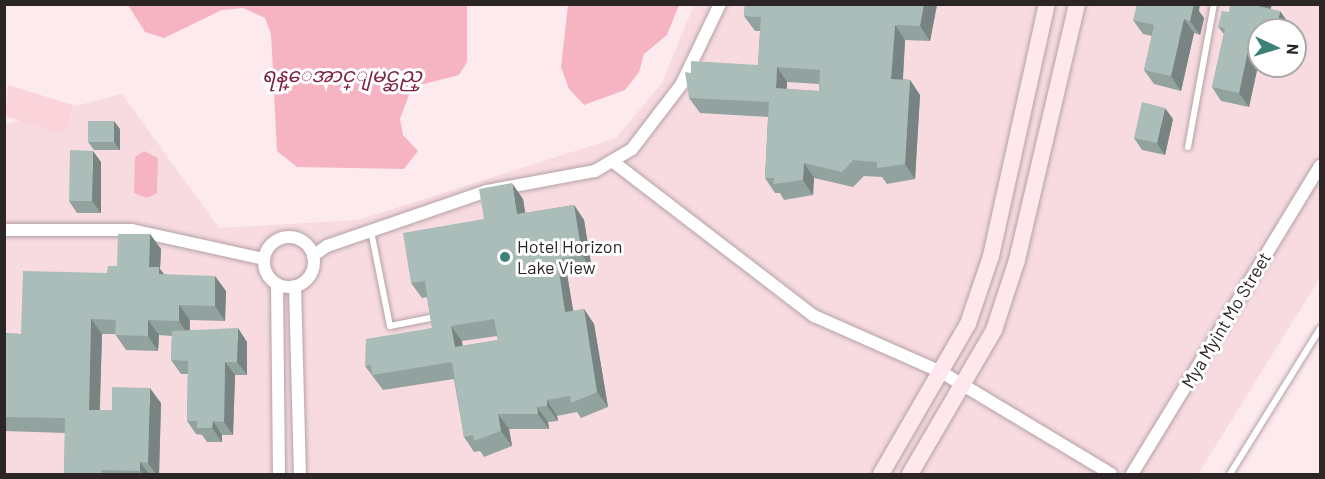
<!DOCTYPE html>
<meta charset="utf-8">
<style>
body{margin:0}
#map{position:relative;width:1325px;height:479px;overflow:hidden;background:#fdeaee;font-family:Barlow,"Noto Sans Myanmar",sans-serif}
div>[style]{position:absolute}
.built>*{inset:0;background:#f7dbe1}
.green>*{inset:0;background:#fbd3db}
.water>*{inset:0;background:#f6b4c3}
.roads{filter:drop-shadow(0 0 2px #b4a2a5) drop-shadow(0 0 2px #b4a2a5)}
.lane>*{height:6px;margin:-3px;padding:0 3px;transform-origin:3px;border-radius:3px;background:#fff}
.street>*{height:12px;margin:-6px;padding:0 6px;transform-origin:6px;border-radius:6px;background:#fff}
.street>.ring{margin:-6px;padding:0;box-sizing:content-box;background:none;border:12px solid #fff;border-radius:50%}
.secondary>*{height:16px;margin:-8px;padding:0 8px;transform-origin:8px;border-radius:8px;background:#fee8ed}
.wall>*{inset:0;background:#92a39f}
.shaded-wall>*{inset:0;background:#778482}
.building>*{inset:0;background:#aabdb9}
.dots>*{width:16px;height:16px;translate:-50% -50%;box-sizing:border-box;border:3px solid #fff;border-radius:50%}
span{translate:-50% -50%;white-space:nowrap;text-align:center;line-height:1.15;-webkit-text-stroke:6px #fff;paint-order:stroke}
.poi-label{font-size:18px;color:#2c2526}
.left{translate:0 -50%;text-align:left}
.street-label{font-size:18px;color:#2c2526}
.water-label{font-size:20px;color:#7e2241;font-style:italic}
.frame{position:absolute;inset:0;border:6px solid #2c2526;pointer-events:none}
.north{position:absolute;left:1247px;top:18px;width:60px;height:60px;box-sizing:border-box;background:#fff;border:2px solid #aba8a8;border-radius:50%;rotate:94deg;font-size:16px;font-weight:700;line-height:24px;text-align:center;color:#2c2526}
.north::after{content:'';display:block;margin:auto;width:21px;height:27px;background:#3c8176;clip-path:polygon(50% 0,100% 100%,50% 72%,0 100%)}
</style>
<div id="map">
<div class="built">
<i style="clip-path:polygon(evenodd,694px 5px,1320px 5px,1320px 278px,1198px 474px,5px 474px,5px 124px,122px 94px,219px 228px,358px 220px,616px 138px,662px 83px,694px 5px,1259px 30px,1295px 30px,1295px 66px,1259px 66px,1259px 30px)"></i>
</div>
<div class="green">
<i style="clip-path:polygon(8px 85px,73px 105px,64px 135px,5px 116px)"></i>
</div>
<div class="water">
<i style="clip-path:polygon(128px 5px,467px 5px,467px 62px,459px 75px,412px 87px,400px 119px,403px 135px,418px 151px,404px 169px,297px 167px,277px 151px,271px 34px,265px 18px,243px 8px,222px 10px,164px 38px,145px 32px)"></i>
<i style="clip-path:polygon(568px 5px,568px 4px,679px 5px,667px 35px,644px 54px,639px 72px,625px 90px,584px 105px,569px 89px,561px 67px)"></i>
<i style="clip-path:polygon(144px 151px,158px 158px,157px 193px,147px 198px,134px 193px,135px 157px)"></i>
</div>
<div class="roads">
<div class="lane">
<i style="left:1188px;top:147px;width:145px;rotate:-79.7deg"></i>
<i style="left:371px;top:231px;width:97px;rotate:78.7deg"></i>
<i style="left:390px;top:326px;width:41px;rotate:-11.3deg"></i>
<i style="left:1230px;top:474px;width:171px;rotate:-58.2deg"></i>
</div>
<div class="street">
<i style="left:612px;top:161px;width:255px;rotate:37.5deg"></i>
<i style="left:814px;top:316px;width:141px;rotate:23.8deg"></i>
<i style="left:943px;top:373px;width:196px;rotate:31deg"></i>
<i style="left:4px;top:230px;width:128px"></i>
<i style="left:132px;top:230px;width:135px;rotate:12.4deg"></i>
<i class="ring" style="left:264px;top:237px;width:38px;height:38px"></i>
<i style="left:313px;top:256px;width:17px;rotate:-36deg"></i>
<i style="left:327px;top:246px;width:169px;rotate:-19deg"></i>
<i style="left:487px;top:191px;width:110px;rotate:-10.5deg"></i>
<i style="left:595px;top:171px;width:43px;rotate:-30.7deg"></i>
<i style="left:632px;top:149px;width:81px;rotate:-52.6deg"></i>
<i style="left:681px;top:85px;width:90px;rotate:-64.3deg"></i>
<i style="left:277px;top:284px;width:190px;rotate:89.4deg"></i>
<i style="left:295px;top:286px;width:188px;rotate:88.5deg"></i>
<i style="left:1132px;top:474px;width:361px;rotate:-58.6deg"></i>
</div>
<div class="secondary">
<i style="left:881px;top:474px;width:173px;rotate:-59.9deg"></i>
<i style="left:968px;top:324px;width:72px;rotate:-71.3deg"></i>
<i style="left:991px;top:256px;width:258px;rotate:-77.5deg"></i>
<i style="left:910px;top:474px;width:167px;rotate:-59.7deg"></i>
<i style="left:994px;top:330px;width:74px;rotate:-71.8deg"></i>
<i style="left:1017px;top:260px;width:263px;rotate:-76.8deg"></i>
</div>
</div>
<div class="wall">
<i style="clip-path:polygon(evenodd,745px 4px,937px 4px,930px 41px,905px 40px,903px 79px,910px 80px,920px 95px,915px 179px,887px 184px,882px 177px,864px 176px,853px 187px,814px 178px,813px 195px,784px 200px,780px 193px,775px 193px,765px 178px,768px 117px,700px 113px,689px 98px,691px 73px,758px 65px,760px 31px,755px 31px,744px 16px,745px 4px,787px 82px,819px 84px,819px 91px,787px 89px,787px 82px)"></i>
<i style="clip-path:polygon(1271px 9px,1290px 25px,1289px 30px,1259px 30px,1259px 61px,1249px 107px,1221px 101px,1212px 87px,1224px 34px,1218px 27px,1229px 12px)"></i>
<i style="clip-path:polygon(1199px 11px,1204px 18px,1200px 35px,1194px 33px,1181px 91px,1154px 84px,1144px 70px,1152px 36px,1143px 34px,1133px 20px)"></i>
<i style="clip-path:polygon(1173px 119px,1165px 155px,1142px 150px,1134px 138px)"></i>
<i style="clip-path:polygon(120px 129px,120px 150px,94px 150px,88px 142px)"></i>
<i style="clip-path:polygon(101px 162px,101px 213px,77px 213px,69px 201px)"></i>
<i style="clip-path:polygon(evenodd,523px 199px,525px 213px,574px 205px,584px 220px,592px 270px,567px 274px,573px 311px,584px 309px,594px 324px,608px 407px,581px 418px,577px 412px,557px 416px,558px 421px,548px 422px,549px 429px,509px 429px,512px 446px,484px 457px,480px 451px,474px 452px,464px 437px,454px 379px,383px 390px,365px 366px,432px 328px,427px 297px,422px 298px,411px 283px,484px 219px,523px 199px,497px 336px,498px 340px,462px 346px,462px 341px,497px 336px)"></i>
<i style="clip-path:polygon(150px 234px,161px 249px,160px 269px,164px 274px,226px 291px,225px 321px,190px 320px,190px 330px,247px 342px,247px 375px,235px 375px,233px 435px,222px 435px,222px 442px,207px 442px,202px 435px,196px 434px,187px 421px,188px 374px,181px 374px,171px 360px,172px 336px,159px 335px,158px 351px,126px 350px,115px 334px,102px 334px,100px 410px,112px 410px,161px 403px,159px 474px,64px 474px,65px 433px,4px 431px,4px 333px,21px 334px,117px 266px)"></i>
</div>
<div class="shaded-wall">
<i style="clip-path:polygon(924px 4px,937px 4px,937px 5px,930px 41px,920px 26px)"></i>
<i style="clip-path:polygon(1189px 4px,1200px 4px,1199px 11px,1204px 18px,1200px 35px,1190px 21px)"></i>
<i style="clip-path:polygon(1259px 4px,1272px 4px,1268px 20px,1258px 6px)"></i>
<i style="clip-path:polygon(1280px 11px,1290px 25px,1289px 30px,1276px 30px)"></i>
<i style="clip-path:polygon(1184px 19px,1194px 33px,1181px 91px,1171px 76px)"></i>
<i style="clip-path:polygon(895px 25px,905px 40px,902px 94px,891px 79px)"></i>
<i style="clip-path:polygon(1249px 46px,1259px 61px,1249px 107px,1239px 93px)"></i>
<i style="clip-path:polygon(777px 67px,787px 82px,786px 103px,776px 88px)"></i>
<i style="clip-path:polygon(910px 80px,920px 95px,915px 179px,905px 164px)"></i>
<i style="clip-path:polygon(1165px 108px,1173px 119px,1165px 155px,1157px 143px)"></i>
<i style="clip-path:polygon(114px 121px,120px 129px,120px 150px,114px 142px)"></i>
<i style="clip-path:polygon(93px 151px,101px 162px,101px 213px,92px 201px)"></i>
<i style="clip-path:polygon(804px 163px,814px 178px,813px 195px,803px 180px)"></i>
<i style="clip-path:polygon(512px 183px,523px 199px,528px 229px,517px 214px)"></i>
<i style="clip-path:polygon(574px 205px,584px 220px,592px 270px,582px 255px)"></i>
<i style="clip-path:polygon(150px 234px,161px 249px,160px 269px,170px 282px,149px 267px)"></i>
<i style="clip-path:polygon(557px 259px,567px 274px,576px 327px,565px 312px)"></i>
<i style="clip-path:polygon(215px 276px,226px 291px,225px 321px,215px 306px)"></i>
<i style="clip-path:polygon(179px 305px,190px 320px,189px 336px,179px 321px)"></i>
<i style="clip-path:polygon(584px 309px,594px 324px,608px 407px,597px 392px)"></i>
<i style="clip-path:polygon(91px 319px,102px 334px,99px 425px,89px 410px)"></i>
<i style="clip-path:polygon(148px 320px,159px 335px,158px 351px,148px 336px)"></i>
<i style="clip-path:polygon(451px 326px,462px 341px,465px 362px,455px 347px)"></i>
<i style="clip-path:polygon(238px 328px,247px 342px,247px 375px,237px 362px)"></i>
<i style="clip-path:polygon(225px 362px,235px 375px,233px 435px,224px 422px)"></i>
<i style="clip-path:polygon(150px 388px,161px 403px,159px 474px,156px 474px,148px 463px)"></i>
<i style="clip-path:polygon(547px 400px,557px 416px,558px 421px,547px 406px)"></i>
<i style="clip-path:polygon(537px 407px,548px 422px,549px 429px,538px 414px)"></i>
<i style="clip-path:polygon(498px 414px,509px 429px,512px 446px,501px 431px)"></i>
<i style="clip-path:polygon(213px 421px,222px 435px,222px 442px,212px 428px)"></i>
<i style="clip-path:polygon(140px 462px,149px 474px,143px 474px,140px 471px)"></i>
</div>
<div class="building">
<i style="clip-path:polygon(evenodd,745px 4px,924px 4px,920px 26px,895px 25px,891px 79px,910px 80px,905px 164px,877px 168px,877px 162px,853px 160px,842px 172px,804px 163px,803px 180px,773px 184px,774px 178px,765px 178px,769px 102px,689px 98px,685px 72px,691px 73px,691px 61px,758px 65px,761px 17px,744px 16px,745px 4px,777px 67px,820px 70px,819px 91px,776px 88px,777px 67px)"></i>
<i style="clip-path:polygon(1137px 4px,1194px 4px,1190px 21px,1184px 19px,1171px 76px,1144px 70px,1154px 25px,1133px 20px)"></i>
<i style="clip-path:polygon(1230px 4px,1259px 4px,1258px 6px,1280px 11px,1276px 30px,1259px 30px,1259px 49px,1249px 46px,1239px 93px,1212px 87px,1225px 28px,1218px 27px,1222px 11px,1229px 12px)"></i>
<i style="clip-path:polygon(1142px 102px,1165px 108px,1157px 143px,1134px 138px)"></i>
<i style="clip-path:polygon(88px 121px,114px 121px,114px 142px,88px 142px)"></i>
<i style="clip-path:polygon(70px 150px,93px 151px,92px 201px,69px 201px)"></i>
<i style="clip-path:polygon(evenodd,512px 183px,517px 214px,574px 205px,582px 255px,557px 259px,565px 312px,584px 309px,597px 392px,571px 403px,570px 396px,547px 400px,547px 406px,537px 407px,538px 414px,498px 414px,501px 431px,474px 441px,473px 435px,464px 437px,452px 362px,372px 375px,371px 365px,365px 366px,366px 339px,432px 328px,425px 281px,411px 283px,403px 233px,484px 219px,479px 189px,512px 183px,494px 319px,498px 340px,455px 347px,451px 326px,494px 319px)"></i>
<i style="clip-path:polygon(118px 234px,150px 234px,149px 267px,159px 267px,159px 274px,215px 276px,215px 306px,179px 305px,179px 321px,148px 320px,148px 336px,115px 335px,116px 320px,91px 319px,89px 410px,112px 410px,112px 387px,150px 388px,148px 463px,140px 462px,140px 471px,102px 470px,101px 474px,64px 474px,65px 418px,4px 417px,4px 333px,21px 334px,23px 271px,107px 273px,108px 266px,117px 266px)"></i>
<i style="clip-path:polygon(238px 328px,237px 362px,225px 362px,224px 422px,213px 421px,212px 428px,197px 428px,197px 421px,187px 421px,188px 361px,171px 360px,172px 331px)"></i>
</div>
<div class="dots">
<i style="left:505px;top:257px;background:#3c8176"></i>
</div>
<div class="poi-label">
<span class="left" style="left:517px;top:257px">Hotel Horizon<br>Lake View</span>
</div>
<div class="street-label">
<span style="left:1226px;top:320px;rotate:-59deg">Mya Myint Mo Street</span>
</div>
<div class="water-label">
<span style="left:342px;top:74px">ရန္ေအာင္ျမင္ဆည္</span>
</div>
<div class="frame"></div>
<div class="north">N</div>
</div>
